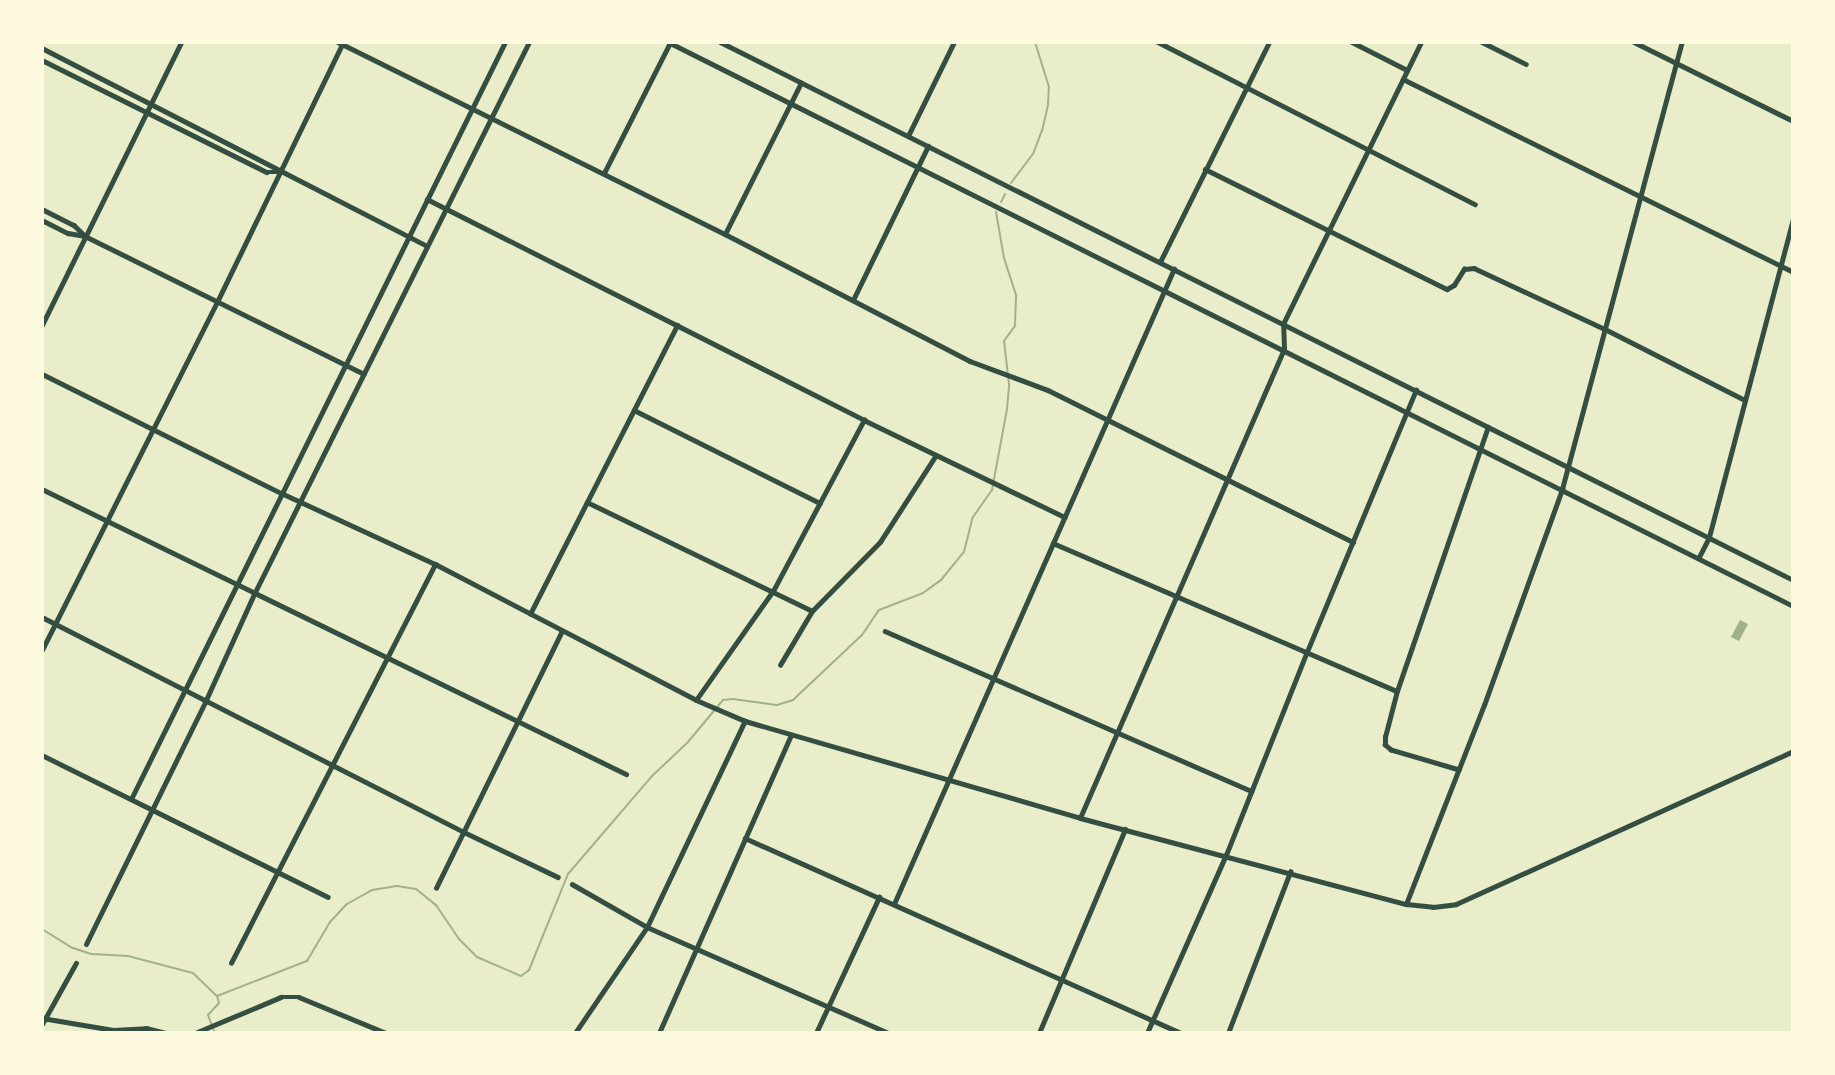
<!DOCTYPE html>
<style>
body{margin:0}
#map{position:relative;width:1835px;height:1075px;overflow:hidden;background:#e9edc9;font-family:Figtree,sans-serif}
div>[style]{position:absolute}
.water>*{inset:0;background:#a3b18a}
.stream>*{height:2px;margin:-1px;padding:0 1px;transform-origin:1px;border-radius:1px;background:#a3b18a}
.minor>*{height:4.5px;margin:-2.25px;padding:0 2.25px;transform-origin:2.25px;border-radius:2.25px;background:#344e41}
.tertiary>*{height:5px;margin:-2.5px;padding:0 2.5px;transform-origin:2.5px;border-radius:2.5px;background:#344e41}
span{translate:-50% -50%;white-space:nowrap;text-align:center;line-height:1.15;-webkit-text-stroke:4.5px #fefae0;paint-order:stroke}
.frame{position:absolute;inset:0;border:44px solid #fefae0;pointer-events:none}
</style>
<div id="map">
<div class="water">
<i style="clip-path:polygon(1740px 620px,1748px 624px,1739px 641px,1731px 637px)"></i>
</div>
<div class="stream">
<i style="left:1011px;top:183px;width:36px;rotate:-53deg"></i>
<i style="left:1033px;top:154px;width:25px;rotate:-69deg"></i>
<i style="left:1042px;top:131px;width:28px;rotate:-77deg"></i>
<i style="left:1048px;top:104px;width:17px;rotate:-87deg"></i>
<i style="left:1049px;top:87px;width:47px;rotate:-107.3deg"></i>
<i style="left:1001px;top:202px;width:9px;rotate:-63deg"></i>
<i style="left:42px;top:929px;width:36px;rotate:32deg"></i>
<i style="left:73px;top:948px;width:20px;rotate:18deg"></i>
<i style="left:92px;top:954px;width:36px;rotate:3deg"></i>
<i style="left:128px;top:956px;width:67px;rotate:14.7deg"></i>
<i style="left:193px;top:973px;width:33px;rotate:44deg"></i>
<i style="left:217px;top:996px;width:7px;rotate:74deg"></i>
<i style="left:219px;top:1003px;width:16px;rotate:133deg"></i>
<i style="left:208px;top:1015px;width:19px;rotate:69deg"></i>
<i style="left:217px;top:996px;width:97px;rotate:-21.3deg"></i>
<i style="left:307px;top:961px;width:45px;rotate:-59.5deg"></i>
<i style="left:330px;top:922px;width:25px;rotate:-47deg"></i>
<i style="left:347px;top:904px;width:29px;rotate:-29deg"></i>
<i style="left:372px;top:890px;width:25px;rotate:-9deg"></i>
<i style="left:397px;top:886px;width:19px;rotate:9deg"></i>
<i style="left:416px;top:889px;width:26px;rotate:39deg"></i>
<i style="left:436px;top:905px;width:41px;rotate:55.9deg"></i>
<i style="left:459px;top:939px;width:25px;rotate:45deg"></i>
<i style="left:477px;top:957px;width:48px;rotate:23.4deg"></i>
<i style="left:521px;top:976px;width:10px;rotate:-37deg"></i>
<i style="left:529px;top:970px;width:104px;rotate:-67.9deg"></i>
<i style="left:568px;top:874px;width:128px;rotate:-49.4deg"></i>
<i style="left:651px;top:777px;width:51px;rotate:-43.4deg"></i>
<i style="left:688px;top:742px;width:55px;rotate:-50.2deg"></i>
<i style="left:723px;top:700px;width:10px;rotate:-6deg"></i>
<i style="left:733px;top:699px;width:44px;rotate:7.8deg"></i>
<i style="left:777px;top:705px;width:17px;rotate:-17deg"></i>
<i style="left:793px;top:700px;width:95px;rotate:-43.3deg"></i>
<i style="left:862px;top:635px;width:30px;rotate:-56deg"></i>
<i style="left:879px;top:610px;width:47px;rotate:-21.1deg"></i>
<i style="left:923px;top:593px;width:22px;rotate:-36deg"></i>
<i style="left:941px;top:580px;width:36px;rotate:-51deg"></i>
<i style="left:964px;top:552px;width:36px;rotate:-76deg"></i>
<i style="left:973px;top:517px;width:33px;rotate:-55deg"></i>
<i style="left:992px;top:490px;width:82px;rotate:-79.5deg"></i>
<i style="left:1007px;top:409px;width:25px;rotate:-85deg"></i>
<i style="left:1009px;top:384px;width:43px;rotate:-96.6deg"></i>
<i style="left:1004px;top:341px;width:19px;rotate:-54deg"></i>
<i style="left:1015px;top:326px;width:31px;rotate:-88deg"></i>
<i style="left:1016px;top:295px;width:39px;rotate:-108deg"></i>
<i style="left:1004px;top:258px;width:47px;rotate:-99.9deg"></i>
</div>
<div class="minor">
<i style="left:338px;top:42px;width:432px;rotate:26.4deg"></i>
<i style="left:725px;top:234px;width:276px;rotate:27.4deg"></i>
<i style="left:970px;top:361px;width:83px;rotate:20.4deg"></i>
<i style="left:1048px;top:390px;width:341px;rotate:26.5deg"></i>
<i style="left:1158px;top:42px;width:356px;rotate:27.1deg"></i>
<i style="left:1352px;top:42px;width:62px;rotate:27deg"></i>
<i style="left:1482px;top:42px;width:49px;rotate:26.6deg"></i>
<i style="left:1634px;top:42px;width:178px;rotate:26.4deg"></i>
<i style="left:42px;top:48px;width:433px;rotate:27.2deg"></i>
<i style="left:42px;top:60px;width:251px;rotate:26.5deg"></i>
<i style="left:267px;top:172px;width:12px"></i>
<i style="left:1403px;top:79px;width:435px;rotate:26.3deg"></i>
<i style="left:908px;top:136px;width:105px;rotate:-63.9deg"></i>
<i style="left:1205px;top:169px;width:270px;rotate:26.4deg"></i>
<i style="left:1447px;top:289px;width:8px;rotate:-30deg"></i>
<i style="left:1454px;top:285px;width:19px;rotate:-58deg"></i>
<i style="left:1464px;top:269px;width:10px;rotate:-6deg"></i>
<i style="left:1474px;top:268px;width:145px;rotate:25deg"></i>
<i style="left:1605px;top:329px;width:157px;rotate:26.9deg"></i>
<i style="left:604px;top:173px;width:146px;rotate:-63.1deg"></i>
<i style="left:427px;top:199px;width:490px;rotate:26.8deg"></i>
<i style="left:864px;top:420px;width:223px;rotate:25.8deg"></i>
<i style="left:42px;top:209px;width:36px;rotate:27deg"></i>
<i style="left:74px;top:225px;width:16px;rotate:45deg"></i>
<i style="left:42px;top:220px;width:29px;rotate:27deg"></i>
<i style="left:68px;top:233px;width:17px;rotate:10deg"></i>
<i style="left:85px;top:236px;width:311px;rotate:26.3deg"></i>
<i style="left:725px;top:234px;width:169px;rotate:-63.3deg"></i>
<i style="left:1160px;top:262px;width:246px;rotate:-63.6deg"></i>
<i style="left:853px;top:300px;width:171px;rotate:-64deg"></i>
<i style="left:42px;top:325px;width:315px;rotate:-63.8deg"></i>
<i style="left:634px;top:410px;width:208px;rotate:26.6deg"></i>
<i style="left:42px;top:489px;width:650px;rotate:26.01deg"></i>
<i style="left:587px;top:502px;width:250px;rotate:25.8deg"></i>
<i style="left:1053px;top:543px;width:374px;rotate:23.3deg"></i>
<i style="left:1699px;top:557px;width:22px;rotate:-63deg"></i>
<i style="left:1709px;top:537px;width:329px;rotate:-75.2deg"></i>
<i style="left:530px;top:614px;width:324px;rotate:-63deg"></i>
<i style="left:42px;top:617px;width:474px;rotate:27deg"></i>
<i style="left:464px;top:832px;width:104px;rotate:25.6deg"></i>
<i style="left:885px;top:631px;width:400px;rotate:23.6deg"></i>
<i style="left:42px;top:650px;width:390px;rotate:-63.3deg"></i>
<i style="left:217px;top:302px;width:289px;rotate:-64.1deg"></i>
<i style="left:780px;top:665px;width:63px;rotate:-59.3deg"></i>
<i style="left:812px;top:611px;width:97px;rotate:-45.4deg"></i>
<i style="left:880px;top:542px;width:103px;rotate:-57.2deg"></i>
<i style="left:696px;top:700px;width:133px;rotate:-54.8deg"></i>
<i style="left:773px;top:591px;width:194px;rotate:-62deg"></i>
<i style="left:42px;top:755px;width:319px;rotate:26.4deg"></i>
<i style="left:1459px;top:770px;width:71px;rotate:-163.6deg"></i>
<i style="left:1391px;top:750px;width:8px;rotate:-140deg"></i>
<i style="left:1385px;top:745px;width:8px;rotate:-90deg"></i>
<i style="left:1385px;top:737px;width:48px;rotate:-75.4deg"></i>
<i style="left:1397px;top:691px;width:279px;rotate:-71deg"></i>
<i style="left:1080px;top:818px;width:511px;rotate:-66.49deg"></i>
<i style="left:1284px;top:349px;width:25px;rotate:-92deg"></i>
<i style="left:1283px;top:324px;width:314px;rotate:-63.9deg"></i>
<i style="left:745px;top:838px;width:478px;rotate:24.1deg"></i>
<i style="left:572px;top:884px;width:86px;rotate:29.8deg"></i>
<i style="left:647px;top:927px;width:264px;rotate:23.7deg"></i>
<i style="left:436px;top:888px;width:286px;rotate:-63.9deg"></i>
<i style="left:894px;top:904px;width:694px;rotate:-66.21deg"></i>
<i style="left:1406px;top:904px;width:214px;rotate:-68.6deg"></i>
<i style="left:1484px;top:705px;width:230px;rotate:-70.1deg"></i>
<i style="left:1562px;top:489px;width:463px;rotate:-75deg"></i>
<i style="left:231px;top:963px;width:448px;rotate:-62.9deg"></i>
<i style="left:42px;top:1018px;width:72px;rotate:9.6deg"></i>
<i style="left:113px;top:1030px;width:33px;rotate:-3deg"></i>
<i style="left:146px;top:1028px;width:21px;rotate:14deg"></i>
<i style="left:195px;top:1033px;width:93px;rotate:-22.7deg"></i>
<i style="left:281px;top:997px;width:18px"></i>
<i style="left:299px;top:997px;width:94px;rotate:22.5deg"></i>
<i style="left:575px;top:1033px;width:128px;rotate:-55.8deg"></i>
<i style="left:647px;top:927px;width:228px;rotate:-64.6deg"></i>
<i style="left:659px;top:1033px;width:326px;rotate:-66.1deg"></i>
<i style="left:816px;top:1033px;width:150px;rotate:-65.1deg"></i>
<i style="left:1039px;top:1033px;width:221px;rotate:-67.1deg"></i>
<i style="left:1147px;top:1033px;width:195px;rotate:-66.1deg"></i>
<i style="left:1226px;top:855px;width:216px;rotate:-68.3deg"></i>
<i style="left:1306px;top:654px;width:286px;rotate:-67.4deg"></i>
<i style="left:1228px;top:1033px;width:173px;rotate:-68.9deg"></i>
</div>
<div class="tertiary">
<i style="left:668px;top:42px;width:1258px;rotate:26.63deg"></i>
<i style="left:720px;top:42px;width:1200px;rotate:26.63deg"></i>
<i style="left:42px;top:374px;width:267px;rotate:26.5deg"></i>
<i style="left:281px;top:493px;width:170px;rotate:24.8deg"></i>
<i style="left:435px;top:564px;width:294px;rotate:27.5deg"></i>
<i style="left:696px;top:700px;width:53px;rotate:23.2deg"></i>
<i style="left:745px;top:721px;width:349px;rotate:16.1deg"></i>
<i style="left:1080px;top:818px;width:337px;rotate:14.8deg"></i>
<i style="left:1406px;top:904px;width:27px;rotate:6deg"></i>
<i style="left:1433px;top:907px;width:23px;rotate:-7deg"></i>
<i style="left:1456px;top:904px;width:370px;rotate:-24.4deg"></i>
<i style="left:131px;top:799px;width:844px;rotate:-63.71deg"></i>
<i style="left:86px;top:944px;width:270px;rotate:-63.8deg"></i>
<i style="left:205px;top:702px;width:121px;rotate:-65.6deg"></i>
<i style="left:255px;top:592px;width:614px;rotate:-63.52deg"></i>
<i style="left:42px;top:1024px;width:70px;rotate:-60.9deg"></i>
</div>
<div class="frame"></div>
</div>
